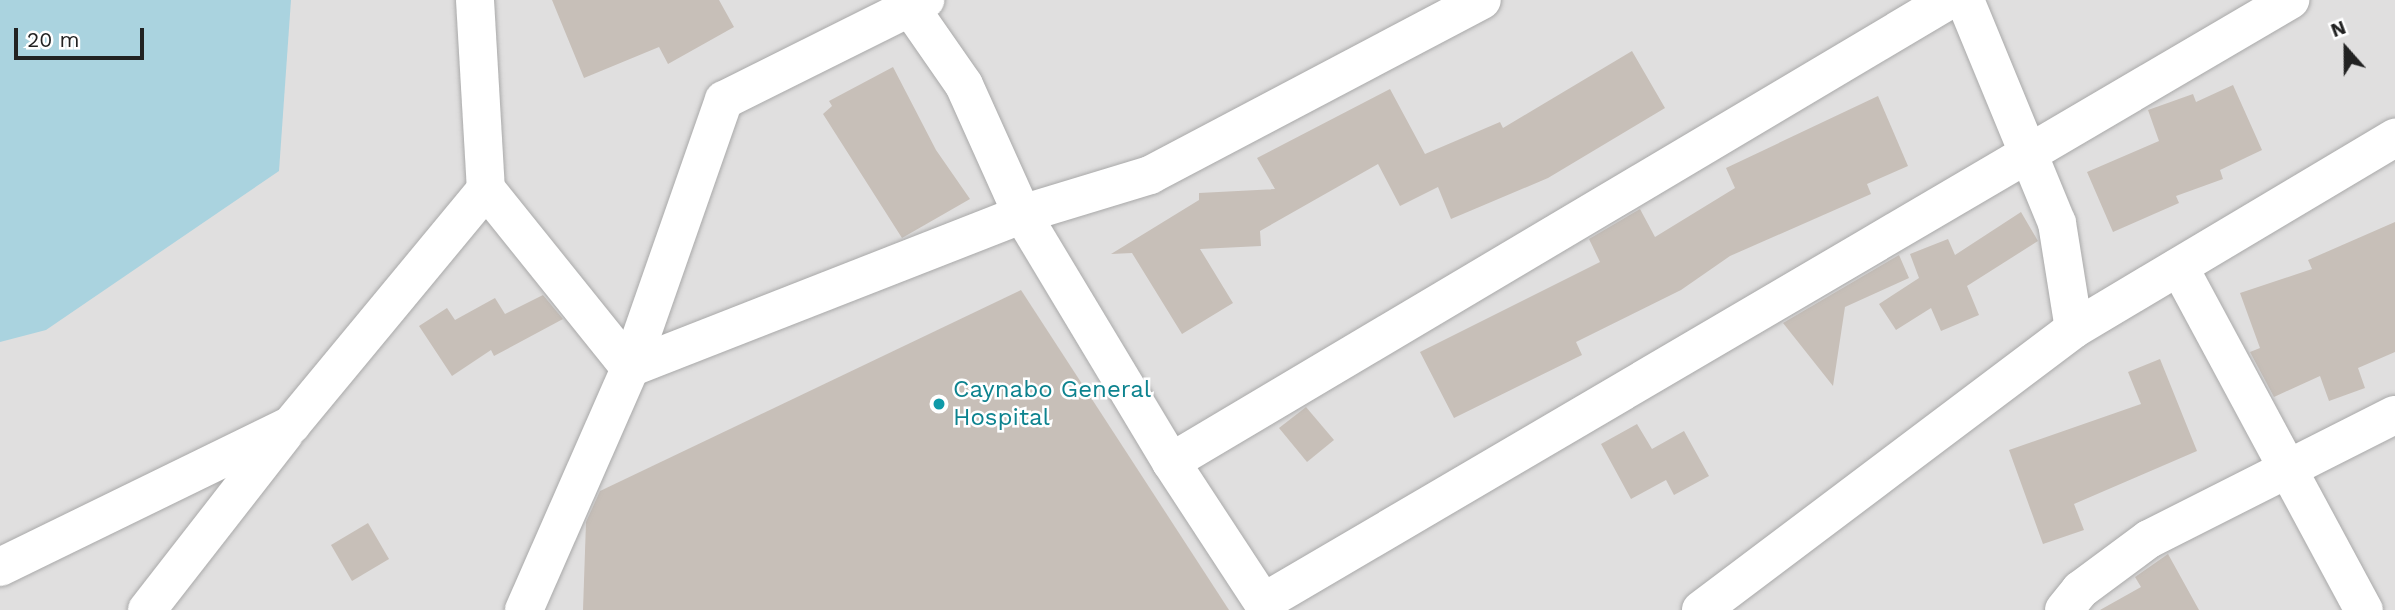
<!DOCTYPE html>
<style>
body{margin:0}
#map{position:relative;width:2395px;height:610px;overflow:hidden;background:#f2efe9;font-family:"Work Sans",sans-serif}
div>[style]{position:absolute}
.residential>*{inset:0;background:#e0dfdf}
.water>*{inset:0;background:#aad3df}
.building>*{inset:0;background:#c7bfb8}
.roads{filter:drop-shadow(0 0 2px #a9a9a9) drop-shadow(0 0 2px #a9a9a9)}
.minor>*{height:38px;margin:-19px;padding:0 19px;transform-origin:19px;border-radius:19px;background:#fff}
.dots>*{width:19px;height:19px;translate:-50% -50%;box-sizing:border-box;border:4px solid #fff;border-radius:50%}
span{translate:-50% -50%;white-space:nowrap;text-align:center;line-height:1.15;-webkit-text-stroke:5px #fff;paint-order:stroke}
.culture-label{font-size:24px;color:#0d838f}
.left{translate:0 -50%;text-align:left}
.north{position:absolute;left:2311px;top:14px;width:70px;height:70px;-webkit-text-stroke:5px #fff;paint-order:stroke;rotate:339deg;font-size:19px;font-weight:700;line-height:28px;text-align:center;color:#222}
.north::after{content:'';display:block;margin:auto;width:24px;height:32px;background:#222;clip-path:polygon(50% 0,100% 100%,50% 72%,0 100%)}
.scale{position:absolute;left:14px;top:28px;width:130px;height:32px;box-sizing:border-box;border:4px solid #222;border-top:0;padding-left:9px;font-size:21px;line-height:24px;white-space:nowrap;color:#222;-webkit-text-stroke:5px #fff;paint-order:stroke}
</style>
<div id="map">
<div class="residential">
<i style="clip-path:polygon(0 0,2395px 0,2395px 610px,0 610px)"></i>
</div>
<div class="water">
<i style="clip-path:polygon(0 0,291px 0,279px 171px,46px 330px,0 342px)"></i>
</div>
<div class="building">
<i style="clip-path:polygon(552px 0,719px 0,734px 27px,668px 64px,659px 47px,584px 78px)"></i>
<i style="clip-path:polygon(1632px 51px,1665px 108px,1548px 178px,1451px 219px,1438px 187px,1400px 206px,1378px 164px,1260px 231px,1261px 246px,1200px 249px,1233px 303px,1182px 334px,1132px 253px,1111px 254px,1199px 200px,1199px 193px,1275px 189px,1257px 158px,1390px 89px,1425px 154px,1500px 122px,1503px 128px)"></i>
<i style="clip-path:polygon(893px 67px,936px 150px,970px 199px,902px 238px,823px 114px,832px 106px,829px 101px)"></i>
<i style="clip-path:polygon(2233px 85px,2262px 150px,2220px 170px,2223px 179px,2176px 196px,2179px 203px,2113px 232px,2087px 172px,2159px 141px,2148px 110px,2193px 94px,2196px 102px)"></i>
<i style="clip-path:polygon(1878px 96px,1908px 166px,1867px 184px,1871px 194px,1730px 256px,1681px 290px,1576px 342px,1582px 355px,1454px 418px,1420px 352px,1600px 262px,1589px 239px,1640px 209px,1655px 237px,1735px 188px,1726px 168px)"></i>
<i style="clip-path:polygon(2021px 212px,2038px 241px,1967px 286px,1979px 315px,1941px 331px,1931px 308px,1896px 330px,1879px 304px,1919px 278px,1910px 254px,1948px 239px,1955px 255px)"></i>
<i style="clip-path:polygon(2395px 222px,2395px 352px,2358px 368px,2365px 388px,2329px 401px,2320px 376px,2274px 397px,2250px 352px,2260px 348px,2240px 293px,2312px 269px,2308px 260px)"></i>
<i style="clip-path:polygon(1899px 255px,1909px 278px,1845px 307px,1833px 386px,1783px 323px)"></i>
<i style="clip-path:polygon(1021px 290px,1229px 610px,583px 610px,586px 522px,600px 491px)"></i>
<i style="clip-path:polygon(543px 295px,563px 319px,494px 356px,491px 350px,452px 376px,419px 326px,447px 308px,455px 320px,495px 298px,505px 314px)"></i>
<i style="clip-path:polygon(2160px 359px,2197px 451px,2074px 504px,2084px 530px,2043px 544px,2009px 450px,2141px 404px,2128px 372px)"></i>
<i style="clip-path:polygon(1306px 407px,1334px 440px,1307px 462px,1279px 428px)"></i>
<i style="clip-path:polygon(1637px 424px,1652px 449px,1684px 431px,1709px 476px,1674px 495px,1666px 480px,1631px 499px,1601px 444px)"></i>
<i style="clip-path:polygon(368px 523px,389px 559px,352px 581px,331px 545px)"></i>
<i style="clip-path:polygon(2168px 554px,2199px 610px,2100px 610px,2141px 587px,2135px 577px)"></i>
</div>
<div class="roads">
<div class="minor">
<i style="left:475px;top:0;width:189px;rotate:86.7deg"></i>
<i style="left:486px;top:189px;width:230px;rotate:51.2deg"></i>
<i style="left:905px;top:0;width:103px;rotate:55.2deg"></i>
<i style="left:964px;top:85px;width:141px;rotate:65.8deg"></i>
<i style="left:1022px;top:214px;width:289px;rotate:59deg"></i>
<i style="left:1171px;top:462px;width:177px;rotate:56.8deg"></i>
<i style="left:1965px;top:0;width:241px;rotate:67.6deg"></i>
<i style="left:2057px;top:223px;width:107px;rotate:80.9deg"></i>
<i style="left:2179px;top:267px;width:390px;rotate:61.7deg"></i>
<i style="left:630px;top:368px;width:421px;rotate:-21.4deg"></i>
<i style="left:1022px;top:214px;width:134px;rotate:-16.9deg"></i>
<i style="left:1150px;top:175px;width:375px;rotate:-27.8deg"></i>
<i style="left:1171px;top:462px;width:905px;rotate:-30.7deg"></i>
<i style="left:0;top:567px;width:324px;rotate:-26deg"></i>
<i style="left:291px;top:425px;width:306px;rotate:-50.4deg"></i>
<i style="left:1264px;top:602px;width:1190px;rotate:-30.4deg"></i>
<i style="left:147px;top:610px;width:224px;rotate:-52.1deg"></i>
<i style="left:524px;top:610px;width:264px;rotate:-66.3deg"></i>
<i style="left:630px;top:368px;width:284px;rotate:-70.7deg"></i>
<i style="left:724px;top:100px;width:225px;rotate:-26.5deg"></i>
<i style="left:1701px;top:610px;width:467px;rotate:-37deg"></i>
<i style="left:2074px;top:329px;width:374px;rotate:-30.8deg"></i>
<i style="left:2064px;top:610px;width:26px;rotate:-51deg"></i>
<i style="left:2080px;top:590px;width:86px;rotate:-36.5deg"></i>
<i style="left:2149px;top:539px;width:275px;rotate:-26.8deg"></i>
</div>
</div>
<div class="dots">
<i style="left:939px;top:404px;background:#0f9aa8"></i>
</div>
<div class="culture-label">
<span class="left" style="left:953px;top:404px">Caynabo General<br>Hospital</span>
</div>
<div class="north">N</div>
<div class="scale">20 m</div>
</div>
